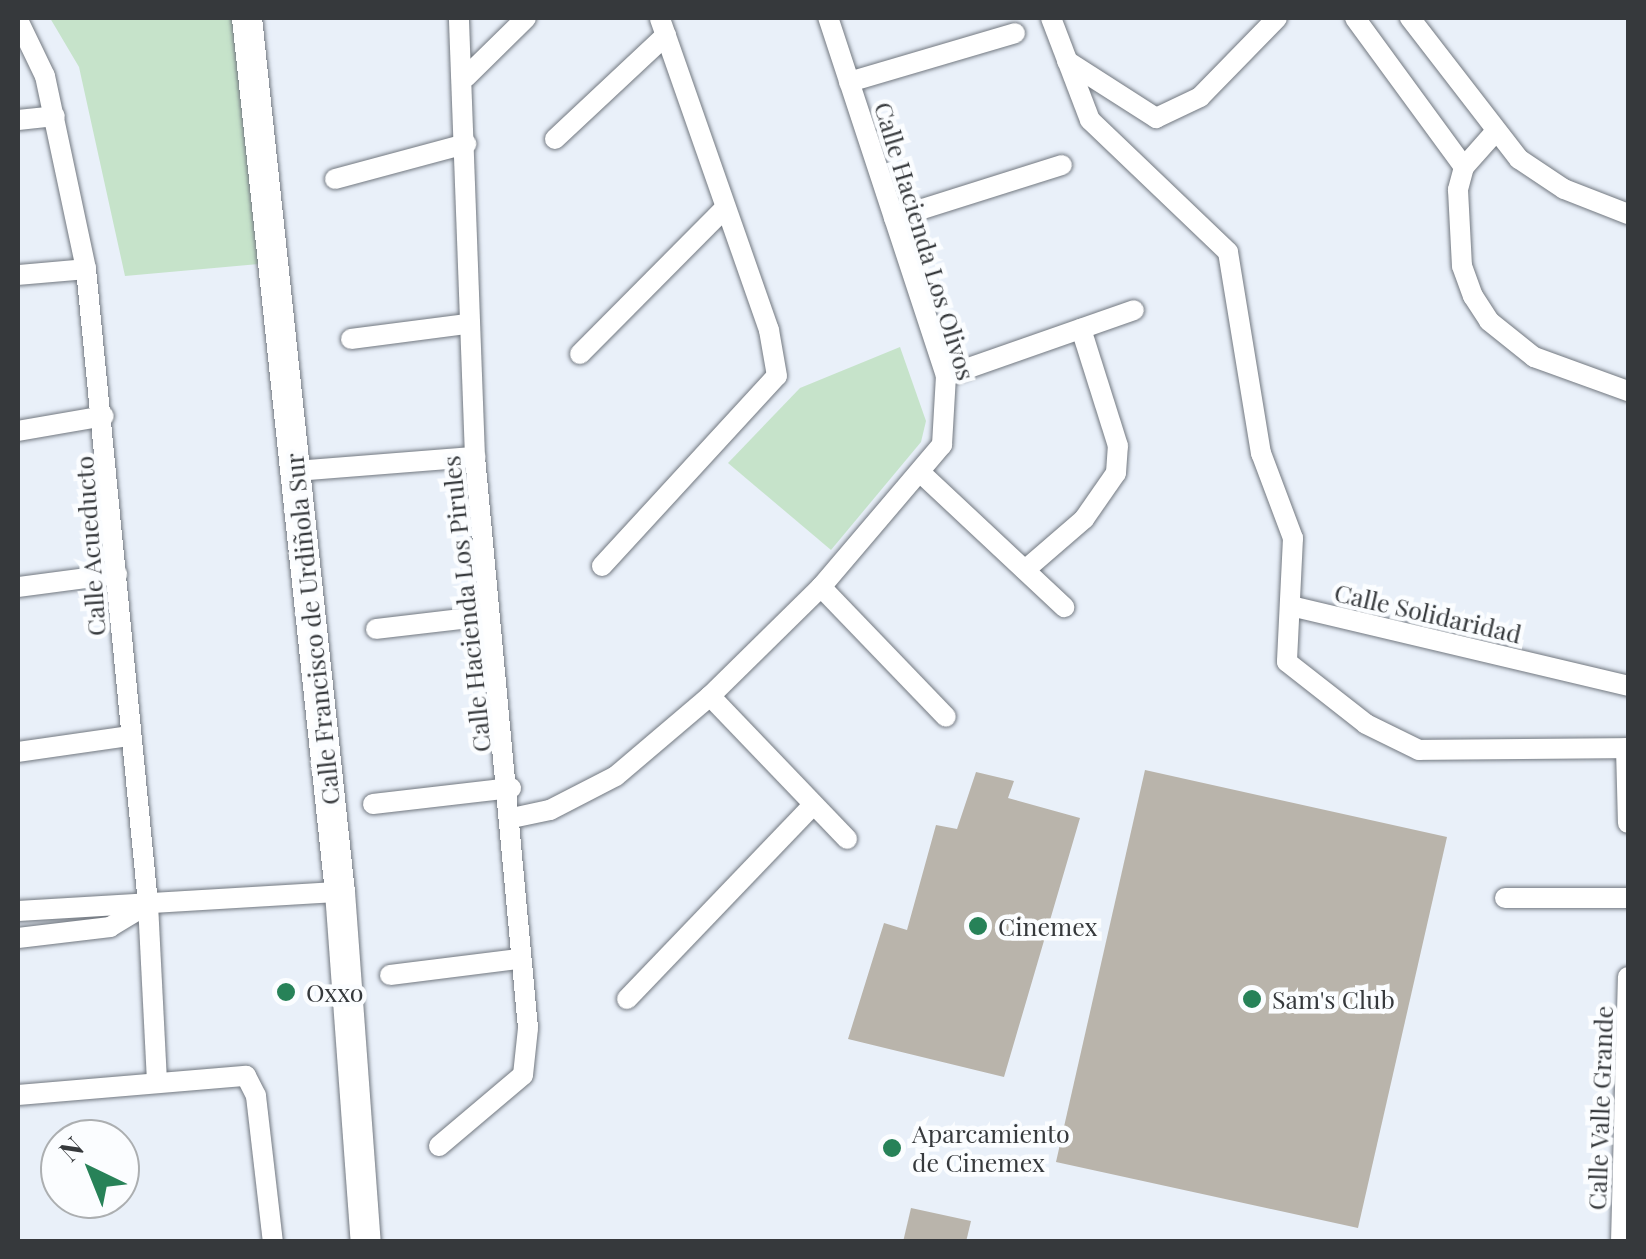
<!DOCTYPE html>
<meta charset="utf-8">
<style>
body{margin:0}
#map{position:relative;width:1646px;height:1259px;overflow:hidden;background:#e9f0f9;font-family:"Playfair Display",serif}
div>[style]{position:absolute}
.green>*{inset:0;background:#c6e3ca}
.building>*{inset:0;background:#b9b4ab}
.roads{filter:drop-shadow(0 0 2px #727880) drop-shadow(0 0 2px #727880)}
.street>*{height:20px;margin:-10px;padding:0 10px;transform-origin:10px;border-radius:10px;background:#fff}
.secondary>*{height:30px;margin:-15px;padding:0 15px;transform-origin:15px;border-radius:15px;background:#fff}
.dots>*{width:28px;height:28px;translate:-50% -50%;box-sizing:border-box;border:5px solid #fbfdff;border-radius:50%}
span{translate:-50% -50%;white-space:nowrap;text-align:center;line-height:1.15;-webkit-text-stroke:9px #fbfdff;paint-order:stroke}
.street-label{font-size:25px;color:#36393c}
.poi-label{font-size:25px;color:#36393c}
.left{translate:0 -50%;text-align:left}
.frame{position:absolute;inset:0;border:20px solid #36393c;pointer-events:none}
.north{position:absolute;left:40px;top:1119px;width:100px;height:100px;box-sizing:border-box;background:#fbfdff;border:2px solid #acafb1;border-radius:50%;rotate:317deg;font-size:28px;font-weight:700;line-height:40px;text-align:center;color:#36393c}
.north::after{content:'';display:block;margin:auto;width:35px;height:45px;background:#278258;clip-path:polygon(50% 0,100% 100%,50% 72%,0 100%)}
</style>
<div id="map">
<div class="green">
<i style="clip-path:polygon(50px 18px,235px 18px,260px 264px,125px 276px,79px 67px)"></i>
<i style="clip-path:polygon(900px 347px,926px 421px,921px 442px,831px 550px,728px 463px,800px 388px)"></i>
</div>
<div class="building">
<i style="clip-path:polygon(1145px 770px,1447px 837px,1358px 1228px,1056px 1162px)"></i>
<i style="clip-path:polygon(976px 772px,1014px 781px,1008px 798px,1080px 818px,1004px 1077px,848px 1039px,884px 923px,907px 930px,936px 825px,957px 829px)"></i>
<i style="clip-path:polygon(911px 1208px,971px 1221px,966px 1242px,903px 1242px)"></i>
</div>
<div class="roads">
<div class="street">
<i style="left:1051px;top:18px;width:109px;rotate:69.1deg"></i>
<i style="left:1090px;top:120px;width:191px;rotate:43.7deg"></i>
<i style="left:1228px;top:252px;width:204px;rotate:80.7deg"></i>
<i style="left:1261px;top:453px;width:91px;rotate:69.4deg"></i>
<i style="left:1293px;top:538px;width:124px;rotate:92.8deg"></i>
<i style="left:1287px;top:662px;width:100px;rotate:38.1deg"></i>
<i style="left:1366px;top:724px;width:59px;rotate:26.1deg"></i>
<i style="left:1419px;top:750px;width:209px;rotate:-0.5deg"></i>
<i style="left:1355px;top:18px;width:185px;rotate:53.8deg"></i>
<i style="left:1410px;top:18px;width:178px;rotate:52.3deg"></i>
<i style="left:1519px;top:159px;width:54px;rotate:33.7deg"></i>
<i style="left:1564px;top:189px;width:69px;rotate:21.3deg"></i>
<i style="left:18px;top:20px;width:62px;rotate:64.3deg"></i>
<i style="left:45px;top:76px;width:197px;rotate:78deg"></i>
<i style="left:86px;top:269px;width:638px;rotate:84.42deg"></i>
<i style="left:148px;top:904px;width:175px;rotate:87.1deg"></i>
<i style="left:1067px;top:61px;width:106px;rotate:32.6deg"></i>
<i style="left:1156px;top:118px;width:49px;rotate:-25.5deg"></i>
<i style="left:1200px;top:97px;width:110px;rotate:-45.7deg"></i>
<i style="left:466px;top:77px;width:84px;rotate:-44.5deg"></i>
<i style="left:849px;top:82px;width:173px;rotate:-16.4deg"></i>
<i style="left:18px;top:120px;width:37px;rotate:-6deg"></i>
<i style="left:1496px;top:131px;width:48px;rotate:131.6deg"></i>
<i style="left:1464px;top:167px;width:24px;rotate:105deg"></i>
<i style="left:1458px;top:190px;width:76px;rotate:87deg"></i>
<i style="left:1462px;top:266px;width:32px;rotate:70deg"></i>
<i style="left:1473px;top:296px;width:30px;rotate:57deg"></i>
<i style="left:1489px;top:321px;width:58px;rotate:38.7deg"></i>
<i style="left:1534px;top:357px;width:100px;rotate:19.9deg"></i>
<i style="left:555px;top:139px;width:152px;rotate:-43.1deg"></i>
<i style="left:335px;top:179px;width:136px;rotate:-15deg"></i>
<i style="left:894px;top:218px;width:176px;rotate:-17.5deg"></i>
<i style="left:18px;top:275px;width:68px;rotate:-5deg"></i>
<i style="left:351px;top:339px;width:117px;rotate:-7.4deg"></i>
<i style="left:580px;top:354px;width:203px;rotate:-45.2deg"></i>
<i style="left:946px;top:376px;width:199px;rotate:-19.3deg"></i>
<i style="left:18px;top:431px;width:87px;rotate:-9.9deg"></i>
<i style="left:296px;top:471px;width:180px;rotate:-4.5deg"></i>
<i style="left:922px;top:474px;width:195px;rotate:43.1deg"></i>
<i style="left:602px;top:566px;width:258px;rotate:-47.4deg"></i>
<i style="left:777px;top:376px;width:47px;rotate:-99.9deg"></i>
<i style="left:769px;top:330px;width:330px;rotate:-109.3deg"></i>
<i style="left:1025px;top:570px;width:78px;rotate:-40.8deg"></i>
<i style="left:1084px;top:519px;width:56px;rotate:-55.2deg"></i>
<i style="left:1116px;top:473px;width:27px;rotate:-86deg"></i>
<i style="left:1118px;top:446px;width:123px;rotate:-107.5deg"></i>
<i style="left:18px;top:587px;width:100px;rotate:-7.5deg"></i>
<i style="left:821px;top:587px;width:180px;rotate:46.1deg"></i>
<i style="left:1295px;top:607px;width:342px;rotate:13.3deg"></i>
<i style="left:376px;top:629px;width:112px;rotate:-6.7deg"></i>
<i style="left:710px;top:696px;width:198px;rotate:46.2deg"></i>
<i style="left:1626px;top:748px;width:75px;rotate:88.5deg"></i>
<i style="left:18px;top:752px;width:112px;rotate:-8.2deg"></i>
<i style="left:373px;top:804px;width:139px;rotate:-6.6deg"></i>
<i style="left:512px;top:818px;width:39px;rotate:-12deg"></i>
<i style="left:550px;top:810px;width:74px;rotate:-27.3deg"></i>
<i style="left:616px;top:776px;width:123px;rotate:-40.4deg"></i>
<i style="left:710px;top:696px;width:156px;rotate:-44.5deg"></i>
<i style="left:821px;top:587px;width:187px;rotate:-49.6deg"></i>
<i style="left:942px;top:445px;width:69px;rotate:-86.7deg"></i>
<i style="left:946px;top:376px;width:377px;rotate:-108.2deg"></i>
<i style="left:1505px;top:898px;width:123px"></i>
<i style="left:18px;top:911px;width:323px;rotate:-3.4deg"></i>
<i style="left:18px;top:938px;width:93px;rotate:-6.8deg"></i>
<i style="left:110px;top:927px;width:44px;rotate:-31.2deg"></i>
<i style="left:390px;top:975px;width:130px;rotate:-7.1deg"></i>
<i style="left:627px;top:999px;width:269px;rotate:-46.2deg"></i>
<i style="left:18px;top:1095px;width:229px;rotate:-4.8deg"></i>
<i style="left:246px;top:1076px;width:22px;rotate:63deg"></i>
<i style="left:256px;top:1096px;width:147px;rotate:83.4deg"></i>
<i style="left:439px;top:1146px;width:110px;rotate:-40.2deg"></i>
<i style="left:523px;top:1075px;width:47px;rotate:-83.9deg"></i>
<i style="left:528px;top:1028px;width:573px;rotate:-95.3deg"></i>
<i style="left:475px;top:457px;width:439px;rotate:-92.1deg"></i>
<i style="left:1621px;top:1242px;width:265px;rotate:-88.5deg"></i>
</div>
<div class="secondary">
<i style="left:247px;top:18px;width:879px;rotate:83.93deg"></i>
<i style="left:340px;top:892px;width:351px;rotate:85.8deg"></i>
</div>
</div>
<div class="dots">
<i style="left:978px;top:926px;background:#278258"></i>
<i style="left:286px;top:992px;background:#278258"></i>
<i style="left:1252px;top:999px;background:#278258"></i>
<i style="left:892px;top:1148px;background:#278258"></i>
</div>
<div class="street-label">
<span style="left:925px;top:241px;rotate:73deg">Calle Hacienda Los Olivos</span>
<span style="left:90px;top:546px;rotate:-94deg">Calle Acueducto</span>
<span style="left:466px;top:604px;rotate:-96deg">Calle Hacienda Los Pirules</span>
<span style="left:1428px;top:613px;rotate:13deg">Calle Solidaridad</span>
<span style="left:312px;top:629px;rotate:-96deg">Calle Francisco de Urdiñola Sur</span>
<span style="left:1600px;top:1108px;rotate:-88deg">Calle Valle Grande</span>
</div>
<div class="poi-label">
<span class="left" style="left:998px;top:926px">Cinemex</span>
<span class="left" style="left:306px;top:992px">Oxxo</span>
<span class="left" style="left:1272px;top:999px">Sam's Club</span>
<span class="left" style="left:912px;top:1148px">Aparcamiento<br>de Cinemex</span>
</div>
<div class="frame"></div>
<div class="north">N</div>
</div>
